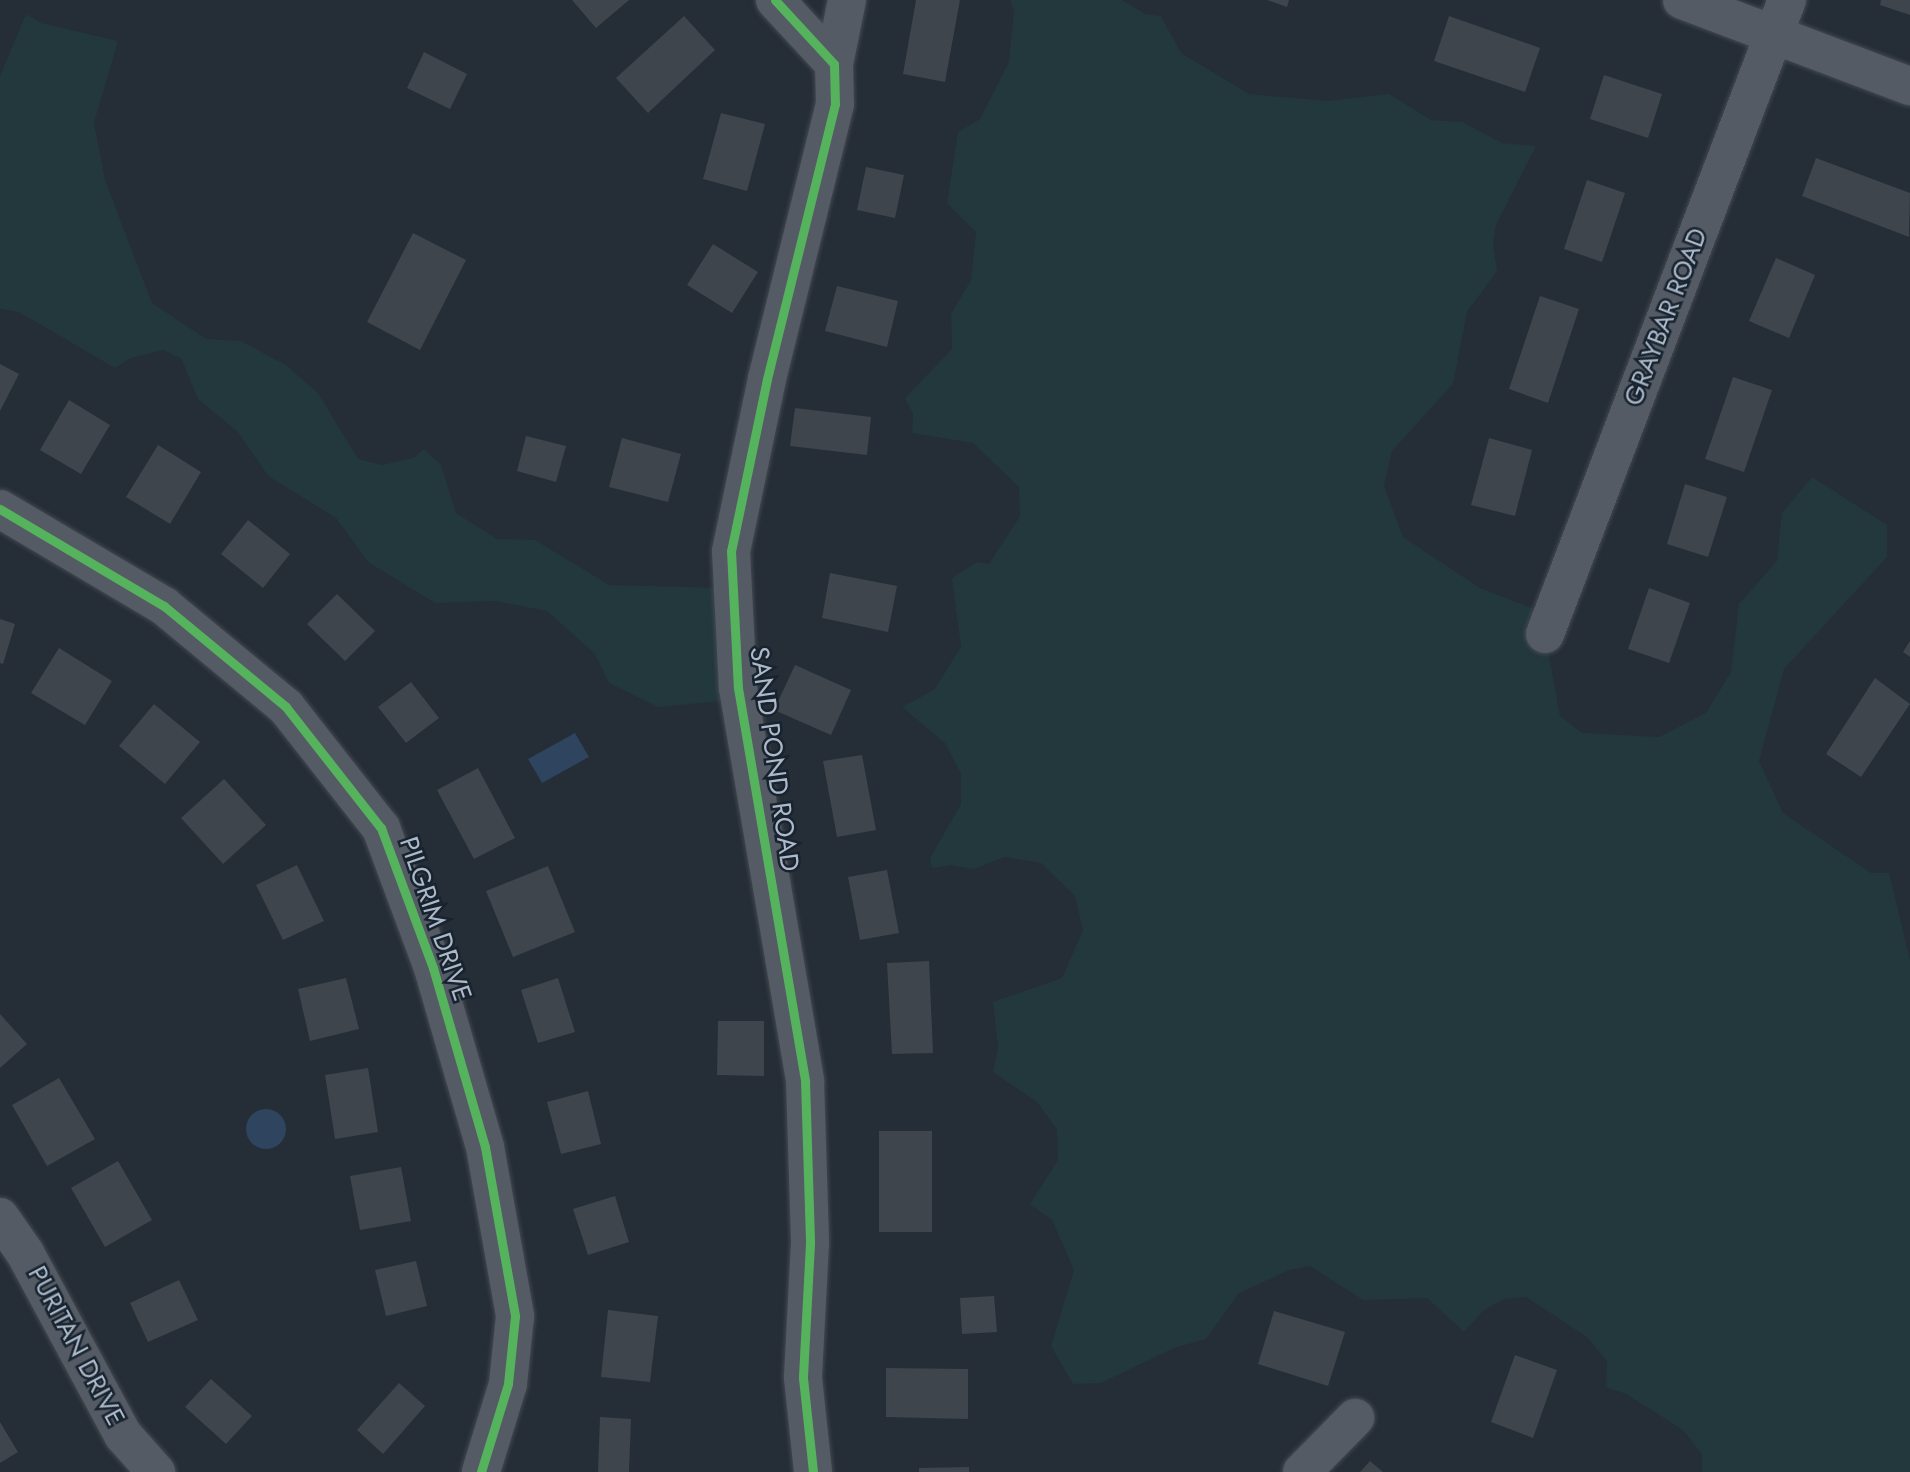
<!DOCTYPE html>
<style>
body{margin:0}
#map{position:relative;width:1910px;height:1472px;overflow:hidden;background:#252d36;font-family:Jost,sans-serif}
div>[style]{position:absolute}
.green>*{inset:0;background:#22383c}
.water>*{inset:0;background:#2e445f}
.round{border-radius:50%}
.building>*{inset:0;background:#3e454c}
.roads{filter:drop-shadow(0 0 2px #434950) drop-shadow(0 0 2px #434950)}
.minor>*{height:38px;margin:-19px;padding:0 19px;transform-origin:19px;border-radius:19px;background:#555b64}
.cycleway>*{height:9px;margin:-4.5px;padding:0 4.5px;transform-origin:4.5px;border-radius:4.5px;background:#56b35d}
span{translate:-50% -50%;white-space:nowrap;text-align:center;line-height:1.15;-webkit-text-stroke:5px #182330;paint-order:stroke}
.street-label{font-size:26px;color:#adb9c8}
</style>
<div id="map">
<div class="green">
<i style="clip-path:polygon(1010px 0,1122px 0,1145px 14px,1161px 16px,1181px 53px,1249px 94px,1327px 101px,1389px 94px,1431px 120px,1462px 122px,1502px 143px,1536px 146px,1496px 225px,1493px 243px,1497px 271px,1467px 312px,1453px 384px,1392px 451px,1384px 486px,1403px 537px,1480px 588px,1541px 612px,1560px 716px,1582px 733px,1659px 737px,1706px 713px,1731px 672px,1739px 604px,1777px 561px,1782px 513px,1812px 477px,1887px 525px,1887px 557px,1784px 669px,1759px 761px,1783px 813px,1871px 873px,1889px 873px,1910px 960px,1910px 1472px,1702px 1472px,1702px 1454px,1683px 1430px,1626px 1394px,1606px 1387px,1607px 1361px,1587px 1337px,1526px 1297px,1504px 1299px,1484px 1310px,1464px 1332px,1427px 1298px,1363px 1300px,1310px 1266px,1289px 1270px,1238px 1294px,1206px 1339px,1174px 1348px,1101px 1383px,1073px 1384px,1051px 1346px,1074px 1270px,1052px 1220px,1030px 1204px,1058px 1160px,1057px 1129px,1037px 1102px,993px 1072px,998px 1047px,993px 1002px,1062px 978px,1083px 930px,1075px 896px,1041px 863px,1005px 857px,974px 869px,950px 865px,932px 868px,930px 858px,961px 804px,961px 774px,945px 743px,902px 707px,934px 690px,961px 647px,952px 578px,977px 562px,989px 564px,1020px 516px,1019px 487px,973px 443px,912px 433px,913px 414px,905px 398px,952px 349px,951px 314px,971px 280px,976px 232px,947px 203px,958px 132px,980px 119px,1009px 62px,1014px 11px)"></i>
<i style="clip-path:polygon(26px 14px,41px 23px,118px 41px,94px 123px,105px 180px,152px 303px,206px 339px,241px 341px,286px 365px,318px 393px,358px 459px,382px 465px,413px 458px,424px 449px,441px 465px,456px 513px,497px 539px,535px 540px,609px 585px,724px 588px,733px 700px,658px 707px,609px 683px,595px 654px,547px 611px,495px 601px,435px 603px,368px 562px,336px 518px,268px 476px,238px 432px,198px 399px,181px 358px,163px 350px,131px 358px,115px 368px,19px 312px,0 309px,0 76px)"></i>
</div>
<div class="water">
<i style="clip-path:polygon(575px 733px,589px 757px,542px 783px,528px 759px)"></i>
<i class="round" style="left:246px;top:1109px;width:40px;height:40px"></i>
</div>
<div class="building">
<i style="clip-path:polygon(572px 0,629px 0,596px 28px)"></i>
<i style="clip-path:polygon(916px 0,960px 0,945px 82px,903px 74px)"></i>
<i style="clip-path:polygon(1267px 0,1289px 0,1287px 7px)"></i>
<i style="clip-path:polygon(1881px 0,1910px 0,1910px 15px,1880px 5px)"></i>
<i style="clip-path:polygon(684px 16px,715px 50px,648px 113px,616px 78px)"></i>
<i style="clip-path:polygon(1449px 16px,1540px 48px,1525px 92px,1434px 61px)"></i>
<i style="clip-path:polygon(424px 52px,467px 74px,450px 109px,407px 88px)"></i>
<i style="clip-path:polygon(1604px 75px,1662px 94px,1648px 138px,1590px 119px)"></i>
<i style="clip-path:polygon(721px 113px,765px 124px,747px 191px,703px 179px)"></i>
<i style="clip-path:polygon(1816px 158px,1910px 193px,1909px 237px,1802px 196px)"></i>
<i style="clip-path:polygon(866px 167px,904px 175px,895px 218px,857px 210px)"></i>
<i style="clip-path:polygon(1587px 180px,1625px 193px,1602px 262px,1564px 249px)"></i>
<i style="clip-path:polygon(413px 233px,466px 260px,420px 350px,367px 322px)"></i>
<i style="clip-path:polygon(713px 244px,758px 272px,732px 313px,687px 285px)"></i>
<i style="clip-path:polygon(1776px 258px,1815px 275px,1789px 338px,1749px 321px)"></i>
<i style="clip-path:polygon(837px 286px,898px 301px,887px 347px,825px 331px)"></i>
<i style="clip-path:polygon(1540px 296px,1579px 309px,1548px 403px,1509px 389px)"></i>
<i style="clip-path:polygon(0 364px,19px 374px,0 411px)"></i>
<i style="clip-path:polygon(1733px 377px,1772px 390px,1744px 472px,1705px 459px)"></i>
<i style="clip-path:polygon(69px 400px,110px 425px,81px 474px,40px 450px)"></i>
<i style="clip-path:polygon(795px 408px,871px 417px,867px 455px,790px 446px)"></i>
<i style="clip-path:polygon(526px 436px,566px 446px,556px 482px,517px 471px)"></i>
<i style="clip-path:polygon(622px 438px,681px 454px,668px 502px,609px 487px)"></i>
<i style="clip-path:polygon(1489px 438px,1532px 450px,1515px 516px,1471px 505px)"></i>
<i style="clip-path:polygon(158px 445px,201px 472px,170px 524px,126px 497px)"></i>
<i style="clip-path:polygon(1685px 484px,1727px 497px,1708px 557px,1667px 544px)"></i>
<i style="clip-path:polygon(248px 520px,290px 554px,263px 588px,221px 554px)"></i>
<i style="clip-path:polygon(830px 573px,897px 586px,888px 632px,822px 618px)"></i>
<i style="clip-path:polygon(1649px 588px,1690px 603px,1669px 663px,1628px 649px)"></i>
<i style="clip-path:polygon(337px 594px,375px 631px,345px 661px,307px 624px)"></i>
<i style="clip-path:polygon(0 619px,15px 624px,3px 664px,0 663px)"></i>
<i style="clip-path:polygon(1910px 641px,1910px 657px,1903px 652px)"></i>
<i style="clip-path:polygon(59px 648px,112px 681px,85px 725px,31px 693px)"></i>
<i style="clip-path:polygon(795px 665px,851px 690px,831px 735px,774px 710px)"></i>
<i style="clip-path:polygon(1875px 678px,1910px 704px,1861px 777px,1826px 754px)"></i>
<i style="clip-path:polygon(411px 682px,439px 718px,406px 743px,378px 707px)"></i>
<i style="clip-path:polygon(154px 704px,200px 742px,165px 784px,119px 746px)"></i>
<i style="clip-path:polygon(862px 755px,876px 830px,837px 837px,823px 761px)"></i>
<i style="clip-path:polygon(478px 768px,515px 838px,474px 859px,437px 790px)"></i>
<i style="clip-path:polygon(224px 779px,266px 825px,223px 864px,181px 818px)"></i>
<i style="clip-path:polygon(297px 865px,324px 921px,283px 940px,256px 885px)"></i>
<i style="clip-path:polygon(548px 866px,575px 932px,513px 957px,486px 891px)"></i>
<i style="clip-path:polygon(887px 870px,899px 933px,860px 940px,848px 877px)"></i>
<i style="clip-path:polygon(929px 961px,933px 1053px,892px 1054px,887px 963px)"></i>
<i style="clip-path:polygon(346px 978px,359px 1029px,310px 1041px,298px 989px)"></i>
<i style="clip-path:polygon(558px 978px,575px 1032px,538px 1043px,521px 990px)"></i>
<i style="clip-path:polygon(0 1014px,27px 1044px,0 1068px)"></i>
<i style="clip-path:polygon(718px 1021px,764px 1021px,764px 1076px,717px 1075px)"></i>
<i style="clip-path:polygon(368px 1068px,378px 1132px,335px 1139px,325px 1075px)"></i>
<i style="clip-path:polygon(59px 1078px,95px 1139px,47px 1166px,12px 1105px)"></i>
<i style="clip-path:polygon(588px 1091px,601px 1144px,561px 1154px,547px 1102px)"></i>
<i style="clip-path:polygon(879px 1131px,932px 1131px,932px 1232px,879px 1232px)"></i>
<i style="clip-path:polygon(118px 1161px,152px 1220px,105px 1247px,71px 1188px)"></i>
<i style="clip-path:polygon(401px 1167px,411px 1221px,360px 1230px,350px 1176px)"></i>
<i style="clip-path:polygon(615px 1196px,629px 1242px,588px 1255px,573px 1209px)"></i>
<i style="clip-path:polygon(416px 1261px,427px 1306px,386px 1316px,375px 1270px)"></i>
<i style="clip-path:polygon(179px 1280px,198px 1320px,148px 1342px,130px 1303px)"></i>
<i style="clip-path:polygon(994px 1296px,997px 1332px,962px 1334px,960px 1298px)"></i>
<i style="clip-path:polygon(608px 1310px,658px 1316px,650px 1382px,601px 1377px)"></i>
<i style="clip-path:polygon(1274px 1311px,1345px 1332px,1328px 1386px,1258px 1364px)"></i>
<i style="clip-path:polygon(1515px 1355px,1557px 1370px,1533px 1438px,1491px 1422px)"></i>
<i style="clip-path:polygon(886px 1368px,968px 1369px,968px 1419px,886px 1417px)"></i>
<i style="clip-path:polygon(211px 1379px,252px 1416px,226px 1444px,185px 1407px)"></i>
<i style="clip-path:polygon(399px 1383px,425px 1406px,383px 1454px,357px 1430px)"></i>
<i style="clip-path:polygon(600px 1417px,631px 1419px,629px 1472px,598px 1472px)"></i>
<i style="clip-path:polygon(0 1422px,18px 1452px,0 1463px)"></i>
<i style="clip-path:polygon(1370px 1461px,1383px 1472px,1360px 1472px)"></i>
<i style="clip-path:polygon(969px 1467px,969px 1472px,919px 1472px,919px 1468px)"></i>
</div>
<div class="roads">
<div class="minor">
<i style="left:775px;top:0;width:87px;rotate:47.3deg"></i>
<i style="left:834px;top:64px;width:40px;rotate:88.6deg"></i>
<i style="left:835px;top:104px;width:283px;rotate:103.9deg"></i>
<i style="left:767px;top:379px;width:176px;rotate:101.8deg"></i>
<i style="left:731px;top:551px;width:137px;rotate:87.1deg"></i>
<i style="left:738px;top:688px;width:399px;rotate:80.3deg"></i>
<i style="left:805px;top:1081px;width:162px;rotate:88.2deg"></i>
<i style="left:810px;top:1243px;width:135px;rotate:93deg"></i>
<i style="left:803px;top:1378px;width:95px;rotate:83.9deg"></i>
<i style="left:1682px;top:0;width:244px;rotate:20.7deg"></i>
<i style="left:834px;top:64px;width:65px;rotate:-78.5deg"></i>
<i style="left:0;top:509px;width:191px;rotate:30.6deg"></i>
<i style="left:164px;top:606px;width:158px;rotate:39.6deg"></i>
<i style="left:286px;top:707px;width:154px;rotate:51.9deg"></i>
<i style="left:381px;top:828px;width:149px;rotate:69.6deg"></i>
<i style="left:433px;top:968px;width:186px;rotate:73.8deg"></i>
<i style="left:485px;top:1147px;width:172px;rotate:79.9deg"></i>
<i style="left:515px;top:1316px;width:68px;rotate:95.9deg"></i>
<i style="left:508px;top:1384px;width:92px;rotate:107.1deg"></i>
<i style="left:1545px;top:634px;width:679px;rotate:-69.11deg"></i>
<i style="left:0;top:1217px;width:44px;rotate:55.2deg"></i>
<i style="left:25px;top:1253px;width:207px;rotate:61.7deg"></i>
<i style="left:123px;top:1435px;width:50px;rotate:48.3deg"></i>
<i style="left:1302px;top:1472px;width:76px;rotate:-45.5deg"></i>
</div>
</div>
<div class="cycleway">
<i style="left:775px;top:0;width:87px;rotate:47.3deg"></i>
<i style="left:834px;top:64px;width:40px;rotate:88.6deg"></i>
<i style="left:835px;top:104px;width:283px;rotate:103.9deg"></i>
<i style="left:767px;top:379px;width:176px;rotate:101.8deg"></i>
<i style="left:731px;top:551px;width:137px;rotate:87.1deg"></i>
<i style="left:738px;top:688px;width:399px;rotate:80.3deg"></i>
<i style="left:805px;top:1081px;width:162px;rotate:88.2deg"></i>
<i style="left:810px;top:1243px;width:135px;rotate:93deg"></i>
<i style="left:803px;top:1378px;width:95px;rotate:83.9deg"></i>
<i style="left:0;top:509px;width:191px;rotate:30.6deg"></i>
<i style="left:164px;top:606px;width:158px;rotate:39.6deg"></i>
<i style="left:286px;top:707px;width:154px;rotate:51.9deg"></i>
<i style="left:381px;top:828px;width:149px;rotate:69.6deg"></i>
<i style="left:433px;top:968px;width:186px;rotate:73.8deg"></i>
<i style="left:485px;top:1147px;width:172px;rotate:79.9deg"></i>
<i style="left:515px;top:1316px;width:68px;rotate:95.9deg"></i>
<i style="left:508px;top:1384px;width:92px;rotate:107.1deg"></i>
</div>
<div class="street-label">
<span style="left:1666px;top:317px;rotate:-69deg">GRAYBAR ROAD</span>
<span style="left:774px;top:759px;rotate:82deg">SAND POND ROAD</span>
<span style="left:435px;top:919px;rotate:71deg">PILGRIM DRIVE</span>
<span style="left:76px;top:1346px;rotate:62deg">PURITAN DRIVE</span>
</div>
</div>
